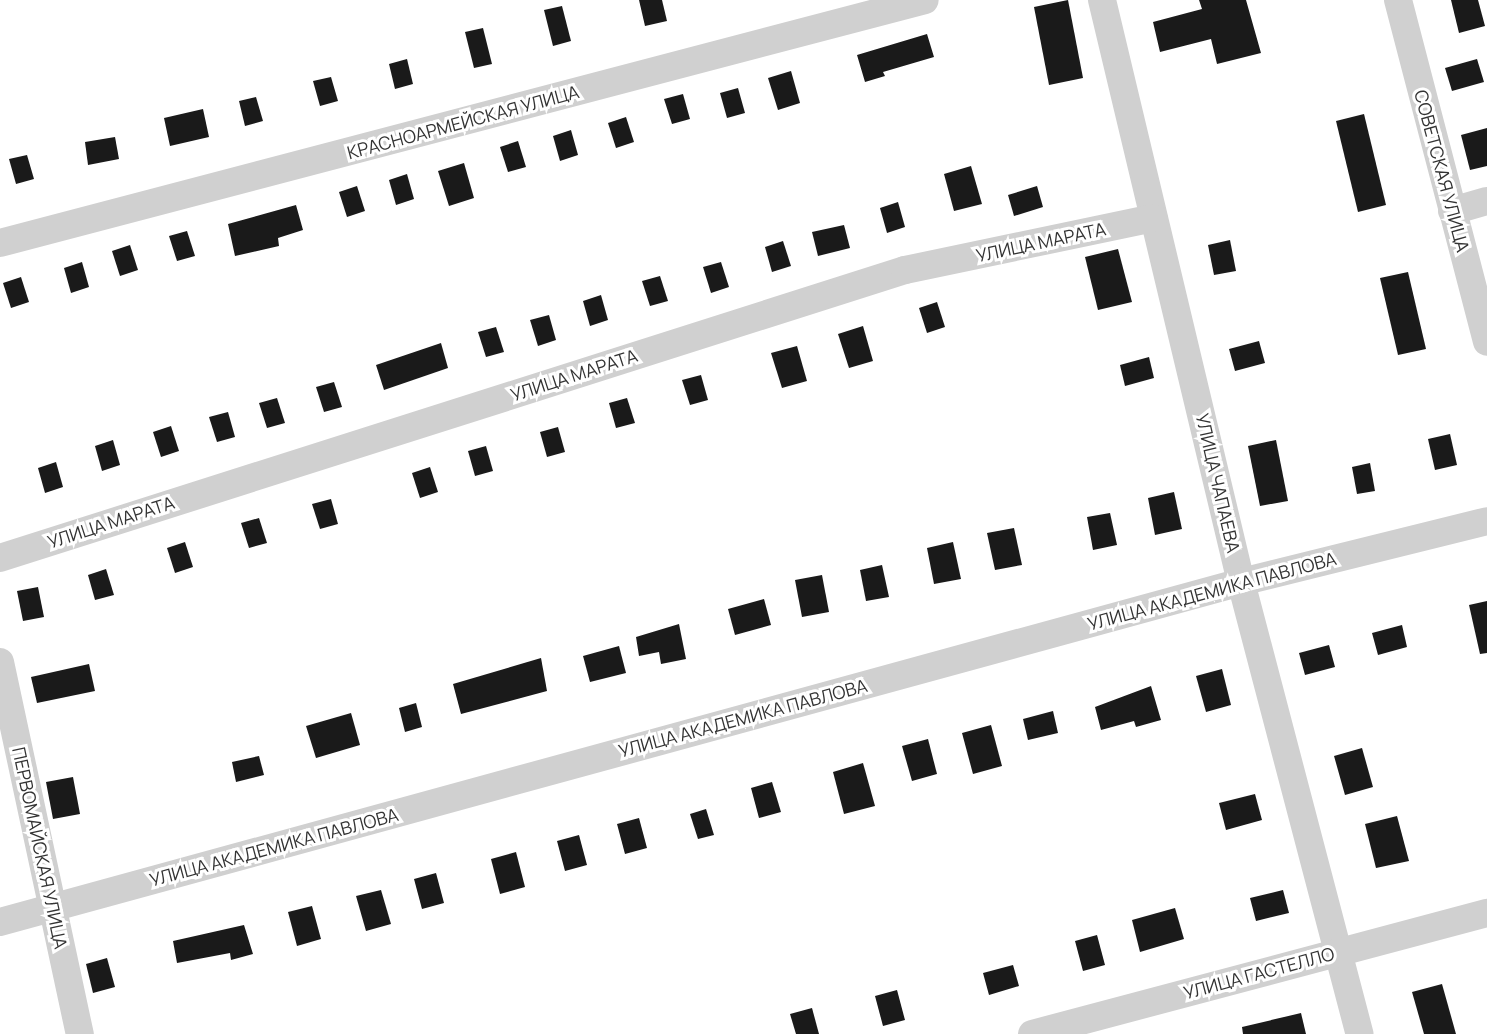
<!DOCTYPE html>
<meta charset="utf-8">
<style>
body{margin:0}
#map{position:relative;width:1487px;height:1034px;overflow:hidden;background:#fff;font-family:Manrope,sans-serif}
div>[style]{position:absolute}
.building>*{inset:0;background:#1a1a1a}
.minor>*{height:28px;margin:-14px;padding:0 14px;transform-origin:14px;border-radius:14px;background:#d0d0d0}
span{translate:-50% -50%;white-space:nowrap;text-align:center;line-height:1.15;-webkit-text-stroke:6px #fff;paint-order:stroke}
.street-label{font-size:18px;color:#333}
</style>
<div id="map">
<div class="building">
<i style="clip-path:polygon(639px 0,662px 0,667px 21px,645px 26px)"></i>
<i style="clip-path:polygon(1068px 0,1083px 78px,1049px 85px,1034px 7px)"></i>
<i style="clip-path:polygon(1199px 0,1246px 0,1261px 53px,1217px 64px,1211px 39px,1160px 52px,1153px 22px,1202px 9px)"></i>
<i style="clip-path:polygon(1451px 0,1478px 0,1485px 26px,1459px 33px)"></i>
<i style="clip-path:polygon(562px 6px,571px 41px,553px 46px,544px 10px)"></i>
<i style="clip-path:polygon(483px 28px,492px 64px,474px 68px,465px 32px)"></i>
<i style="clip-path:polygon(927px 34px,934px 57px,883px 72px,885px 76px,865px 82px,857px 55px)"></i>
<i style="clip-path:polygon(407px 59px,413px 84px,395px 89px,389px 64px)"></i>
<i style="clip-path:polygon(1477px 59px,1484px 82px,1452px 91px,1445px 68px)"></i>
<i style="clip-path:polygon(791px 71px,800px 103px,778px 110px,768px 78px)"></i>
<i style="clip-path:polygon(331px 77px,338px 101px,320px 106px,313px 81px)"></i>
<i style="clip-path:polygon(738px 88px,745px 113px,727px 118px,720px 93px)"></i>
<i style="clip-path:polygon(683px 94px,690px 119px,672px 124px,664px 99px)"></i>
<i style="clip-path:polygon(256px 97px,263px 121px,245px 126px,239px 101px)"></i>
<i style="clip-path:polygon(203px 109px,209px 137px,170px 146px,164px 118px)"></i>
<i style="clip-path:polygon(1364px 114px,1386px 205px,1358px 212px,1336px 121px)"></i>
<i style="clip-path:polygon(626px 117px,634px 142px,616px 148px,608px 123px)"></i>
<i style="clip-path:polygon(1487px 128px,1487px 166px,1470px 170px,1461px 135px)"></i>
<i style="clip-path:polygon(571px 130px,578px 155px,560px 161px,553px 136px)"></i>
<i style="clip-path:polygon(115px 137px,119px 159px,88px 165px,85px 142px)"></i>
<i style="clip-path:polygon(518px 141px,526px 167px,508px 172px,500px 147px)"></i>
<i style="clip-path:polygon(27px 155px,34px 179px,16px 184px,9px 159px)"></i>
<i style="clip-path:polygon(464px 163px,474px 198px,449px 206px,438px 171px)"></i>
<i style="clip-path:polygon(971px 166px,982px 204px,954px 211px,944px 174px)"></i>
<i style="clip-path:polygon(407px 174px,414px 199px,396px 205px,389px 180px)"></i>
<i style="clip-path:polygon(357px 186px,365px 211px,347px 217px,339px 192px)"></i>
<i style="clip-path:polygon(1037px 186px,1043px 207px,1014px 216px,1008px 195px)"></i>
<i style="clip-path:polygon(898px 202px,905px 227px,887px 233px,880px 208px)"></i>
<i style="clip-path:polygon(296px 205px,303px 230px,278px 238px,279px 246px,235px 256px,228px 224px)"></i>
<i style="clip-path:polygon(844px 225px,850px 248px,818px 256px,812px 232px)"></i>
<i style="clip-path:polygon(187px 231px,195px 256px,177px 261px,169px 236px)"></i>
<i style="clip-path:polygon(1230px 240px,1236px 271px,1214px 275px,1208px 245px)"></i>
<i style="clip-path:polygon(783px 241px,791px 266px,772px 272px,765px 247px)"></i>
<i style="clip-path:polygon(130px 245px,138px 270px,120px 276px,112px 251px)"></i>
<i style="clip-path:polygon(1118px 249px,1132px 302px,1098px 310px,1085px 257px)"></i>
<i style="clip-path:polygon(82px 262px,89px 287px,71px 293px,64px 268px)"></i>
<i style="clip-path:polygon(721px 262px,729px 287px,711px 293px,703px 267px)"></i>
<i style="clip-path:polygon(1408px 272px,1426px 349px,1398px 355px,1380px 278px)"></i>
<i style="clip-path:polygon(660px 276px,668px 301px,650px 306px,642px 281px)"></i>
<i style="clip-path:polygon(21px 277px,29px 302px,11px 308px,3px 283px)"></i>
<i style="clip-path:polygon(601px 295px,608px 320px,590px 326px,583px 301px)"></i>
<i style="clip-path:polygon(937px 302px,945px 327px,927px 333px,919px 308px)"></i>
<i style="clip-path:polygon(549px 315px,556px 340px,538px 346px,530px 320px)"></i>
<i style="clip-path:polygon(863px 326px,873px 361px,849px 368px,838px 334px)"></i>
<i style="clip-path:polygon(496px 327px,504px 352px,486px 357px,478px 332px)"></i>
<i style="clip-path:polygon(1259px 341px,1265px 363px,1235px 371px,1229px 349px)"></i>
<i style="clip-path:polygon(441px 343px,448px 368px,384px 390px,376px 365px)"></i>
<i style="clip-path:polygon(797px 346px,807px 381px,782px 388px,771px 353px)"></i>
<i style="clip-path:polygon(1149px 357px,1154px 378px,1125px 386px,1120px 365px)"></i>
<i style="clip-path:polygon(701px 375px,708px 400px,690px 405px,682px 380px)"></i>
<i style="clip-path:polygon(334px 382px,342px 407px,324px 412px,316px 387px)"></i>
<i style="clip-path:polygon(277px 398px,285px 423px,267px 428px,259px 403px)"></i>
<i style="clip-path:polygon(627px 398px,635px 423px,616px 428px,609px 403px)"></i>
<i style="clip-path:polygon(228px 412px,235px 437px,217px 442px,209px 417px)"></i>
<i style="clip-path:polygon(171px 426px,179px 451px,161px 457px,153px 432px)"></i>
<i style="clip-path:polygon(558px 427px,565px 452px,547px 457px,540px 432px)"></i>
<i style="clip-path:polygon(1450px 434px,1457px 465px,1435px 470px,1428px 439px)"></i>
<i style="clip-path:polygon(113px 440px,120px 465px,102px 471px,95px 446px)"></i>
<i style="clip-path:polygon(1276px 440px,1288px 501px,1260px 506px,1248px 446px)"></i>
<i style="clip-path:polygon(486px 446px,493px 471px,475px 476px,468px 451px)"></i>
<i style="clip-path:polygon(56px 462px,63px 487px,45px 493px,38px 468px)"></i>
<i style="clip-path:polygon(1370px 463px,1375px 491px,1357px 494px,1352px 467px)"></i>
<i style="clip-path:polygon(430px 467px,438px 492px,420px 498px,412px 473px)"></i>
<i style="clip-path:polygon(1174px 492px,1182px 529px,1155px 535px,1148px 498px)"></i>
<i style="clip-path:polygon(331px 499px,338px 524px,320px 529px,312px 504px)"></i>
<i style="clip-path:polygon(1110px 513px,1117px 545px,1093px 550px,1087px 517px)"></i>
<i style="clip-path:polygon(259px 518px,267px 543px,249px 548px,241px 523px)"></i>
<i style="clip-path:polygon(1014px 528px,1022px 565px,995px 570px,987px 533px)"></i>
<i style="clip-path:polygon(185px 542px,193px 567px,175px 573px,167px 548px)"></i>
<i style="clip-path:polygon(953px 542px,961px 579px,934px 584px,927px 548px)"></i>
<i style="clip-path:polygon(882px 565px,889px 597px,866px 601px,860px 570px)"></i>
<i style="clip-path:polygon(106px 569px,114px 595px,95px 600px,88px 575px)"></i>
<i style="clip-path:polygon(822px 575px,829px 612px,802px 617px,795px 580px)"></i>
<i style="clip-path:polygon(38px 587px,44px 617px,23px 621px,17px 591px)"></i>
<i style="clip-path:polygon(764px 599px,771px 625px,735px 635px,728px 609px)"></i>
<i style="clip-path:polygon(1487px 601px,1487px 653px,1480px 654px,1469px 605px)"></i>
<i style="clip-path:polygon(679px 624px,686px 659px,661px 664px,659px 652px,639px 656px,636px 637px)"></i>
<i style="clip-path:polygon(1402px 625px,1407px 647px,1378px 655px,1372px 633px)"></i>
<i style="clip-path:polygon(1329px 645px,1335px 667px,1305px 675px,1299px 653px)"></i>
<i style="clip-path:polygon(619px 646px,626px 673px,590px 682px,583px 656px)"></i>
<i style="clip-path:polygon(541px 658px,547px 691px,461px 714px,453px 684px)"></i>
<i style="clip-path:polygon(89px 664px,95px 691px,37px 703px,31px 677px)"></i>
<i style="clip-path:polygon(1222px 669px,1231px 705px,1206px 712px,1196px 676px)"></i>
<i style="clip-path:polygon(1151px 686px,1161px 720px,1136px 727px,1134px 721px,1101px 730px,1095px 707px)"></i>
<i style="clip-path:polygon(416px 703px,422px 727px,405px 732px,399px 708px)"></i>
<i style="clip-path:polygon(1053px 711px,1058px 733px,1028px 740px,1023px 719px)"></i>
<i style="clip-path:polygon(351px 713px,360px 745px,316px 758px,306px 726px)"></i>
<i style="clip-path:polygon(991px 725px,1002px 766px,973px 774px,962px 733px)"></i>
<i style="clip-path:polygon(928px 739px,937px 774px,912px 781px,902px 746px)"></i>
<i style="clip-path:polygon(1362px 748px,1373px 787px,1345px 795px,1334px 756px)"></i>
<i style="clip-path:polygon(259px 756px,264px 775px,236px 782px,232px 762px)"></i>
<i style="clip-path:polygon(863px 763px,875px 806px,844px 814px,833px 772px)"></i>
<i style="clip-path:polygon(73px 777px,80px 814px,53px 819px,46px 782px)"></i>
<i style="clip-path:polygon(772px 782px,781px 812px,759px 818px,751px 788px)"></i>
<i style="clip-path:polygon(1255px 794px,1262px 820px,1226px 830px,1219px 803px)"></i>
<i style="clip-path:polygon(706px 809px,714px 835px,698px 839px,690px 814px)"></i>
<i style="clip-path:polygon(1397px 816px,1409px 861px,1376px 868px,1365px 824px)"></i>
<i style="clip-path:polygon(639px 818px,647px 848px,625px 854px,617px 824px)"></i>
<i style="clip-path:polygon(579px 835px,587px 865px,565px 871px,557px 841px)"></i>
<i style="clip-path:polygon(516px 852px,525px 887px,500px 894px,491px 859px)"></i>
<i style="clip-path:polygon(436px 873px,444px 903px,422px 909px,414px 879px)"></i>
<i style="clip-path:polygon(381px 890px,391px 924px,366px 931px,356px 896px)"></i>
<i style="clip-path:polygon(1283px 890px,1289px 913px,1256px 921px,1250px 898px)"></i>
<i style="clip-path:polygon(312px 906px,321px 939px,297px 946px,288px 912px)"></i>
<i style="clip-path:polygon(1175px 908px,1184px 939px,1140px 952px,1132px 920px)"></i>
<i style="clip-path:polygon(244px 925px,253px 954px,231px 960px,230px 953px,177px 963px,173px 941px)"></i>
<i style="clip-path:polygon(1097px 935px,1105px 965px,1083px 971px,1075px 941px)"></i>
<i style="clip-path:polygon(107px 958px,115px 987px,93px 993px,86px 964px)"></i>
<i style="clip-path:polygon(1013px 965px,1019px 986px,989px 995px,983px 973px)"></i>
<i style="clip-path:polygon(1442px 984px,1456px 1034px,1424px 1034px,1412px 992px)"></i>
<i style="clip-path:polygon(897px 990px,905px 1020px,883px 1026px,875px 996px)"></i>
<i style="clip-path:polygon(812px 1008px,819px 1034px,796px 1034px,790px 1014px)"></i>
<i style="clip-path:polygon(1301px 1013px,1306px 1034px,1243px 1034px,1242px 1027px)"></i>
</div>
<div class="minor">
<i style="left:1102px;top:0;width:598px;rotate:76.57deg"></i>
<i style="left:1241px;top:582px;width:467px;rotate:75.3deg"></i>
<i style="left:1398px;top:0;width:353px;rotate:75.4deg"></i>
<i style="left:1452px;top:211px;width:36px;rotate:-16deg"></i>
<i style="left:0;top:243px;width:956px;rotate:-14.72deg"></i>
<i style="left:0;top:558px;width:950px;rotate:-17.65deg"></i>
<i style="left:905px;top:270px;width:254px;rotate:-11.8deg"></i>
<i style="left:0;top:662px;width:381px;rotate:77.9deg"></i>
<i style="left:0;top:922px;width:1287px;rotate:-15.32deg"></i>
<i style="left:1241px;top:582px;width:253px;rotate:-13.9deg"></i>
<i style="left:1032px;top:1034px;width:471px;rotate:-14.9deg"></i>
</div>
<div class="street-label">
<span style="left:463px;top:122px;rotate:-15deg">КРАСНОАРМЕЙСКАЯ УЛИЦА</span>
<span style="left:1442px;top:171px;rotate:75deg">СОВЕТСКАЯ УЛИЦА</span>
<span style="left:1041px;top:242px;rotate:-12deg">УЛИЦА МАРАТА</span>
<span style="left:574px;top:375px;rotate:-18deg">УЛИЦА МАРАТА</span>
<span style="left:1218px;top:483px;rotate:77deg">УЛИЦА ЧАПАЕВА</span>
<span style="left:111px;top:522px;rotate:-18deg">УЛИЦА МАРАТА</span>
<span style="left:1212px;top:591px;rotate:-15deg">УЛИЦА АКАДЕМИКА ПАВЛОВА</span>
<span style="left:743px;top:718px;rotate:-15deg">УЛИЦА АКАДЕМИКА ПАВЛОВА</span>
<span style="left:274px;top:847px;rotate:-15deg">УЛИЦА АКАДЕМИКА ПАВЛОВА</span>
<span style="left:40px;top:848px;rotate:78deg">ПЕРВОМАЙСКАЯ УЛИЦА</span>
<span style="left:1259px;top:973px;rotate:-15deg">УЛИЦА ГАСТЕЛЛО</span>
</div>
</div>
